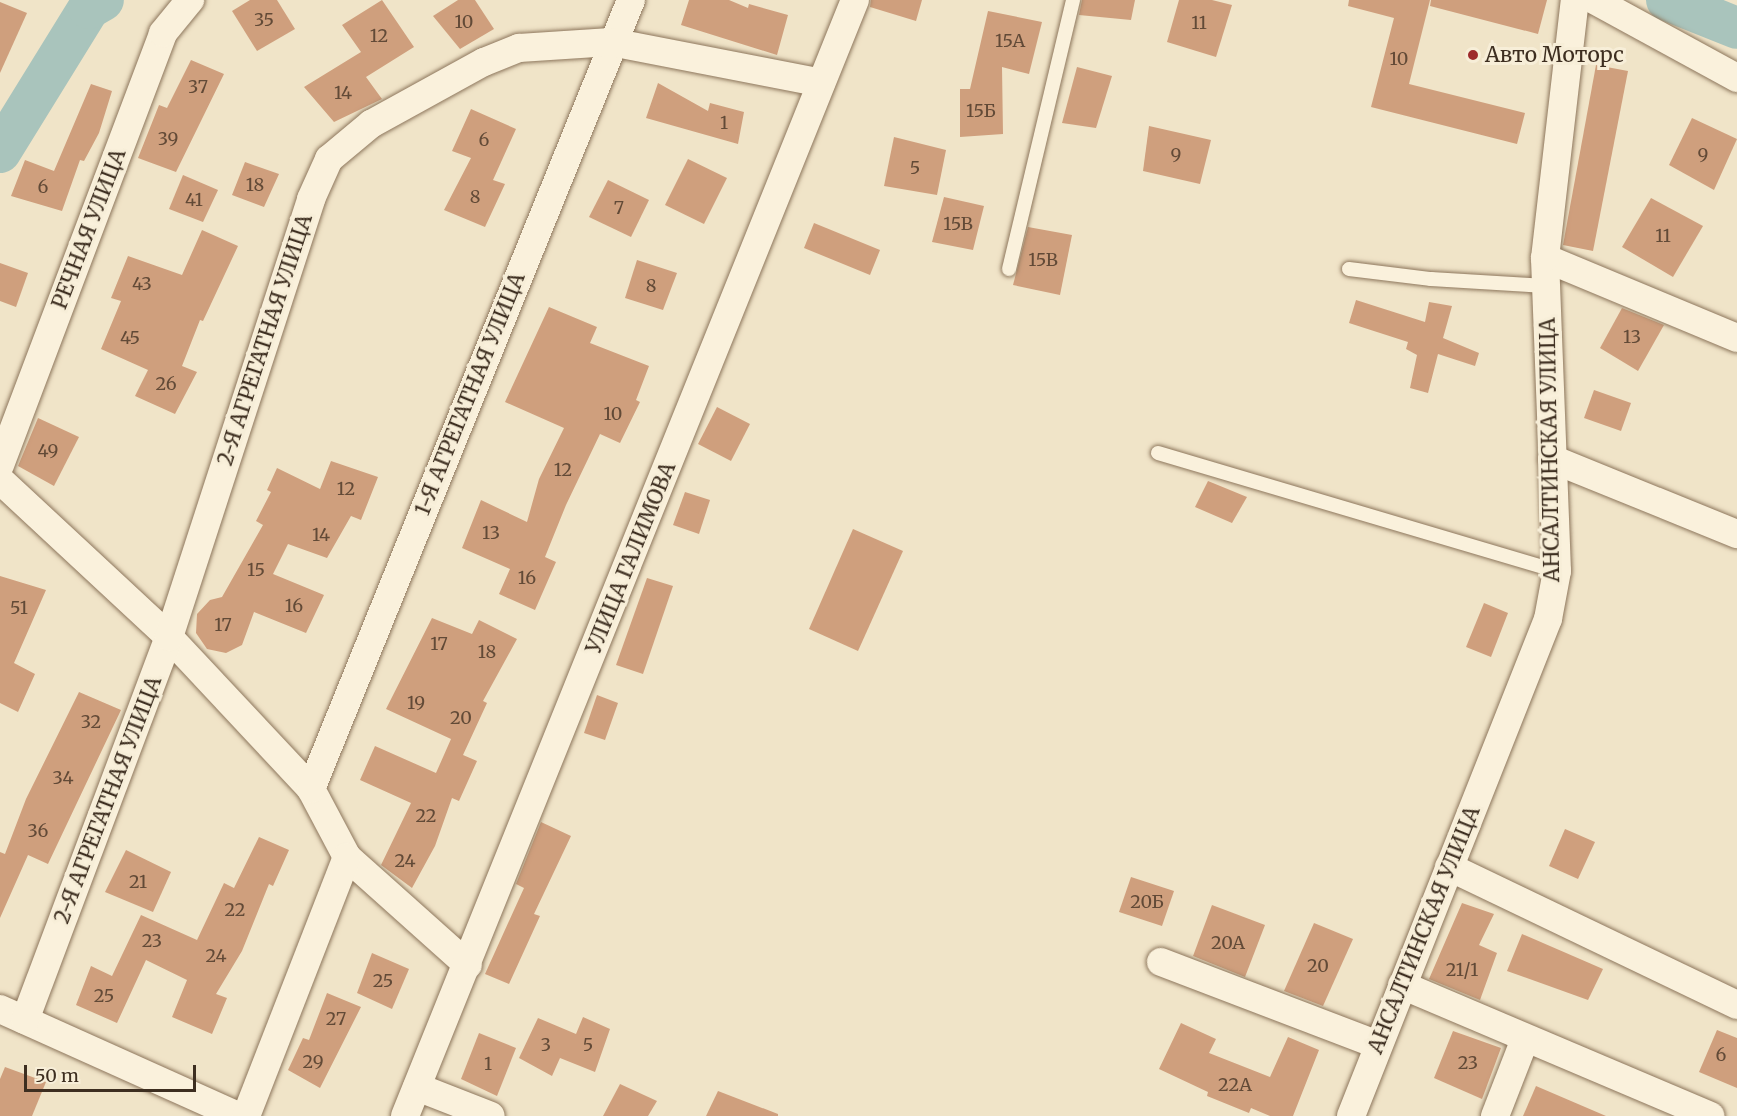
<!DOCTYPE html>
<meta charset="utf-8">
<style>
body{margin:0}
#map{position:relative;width:1737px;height:1116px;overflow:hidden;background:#f0e4c8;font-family:Merriweather,serif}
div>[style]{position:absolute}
.river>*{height:42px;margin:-21px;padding:0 21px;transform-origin:21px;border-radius:21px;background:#a9c4bc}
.building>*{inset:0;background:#cf9f7d}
.roads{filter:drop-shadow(0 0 2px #8d765c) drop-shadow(0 0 2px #8d765c)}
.service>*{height:14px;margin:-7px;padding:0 7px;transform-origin:7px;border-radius:7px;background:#faf1dc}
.minor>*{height:28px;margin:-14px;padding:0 14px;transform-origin:14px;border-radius:14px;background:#faf1dc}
.dots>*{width:16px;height:16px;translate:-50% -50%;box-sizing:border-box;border:3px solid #f7eed8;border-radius:50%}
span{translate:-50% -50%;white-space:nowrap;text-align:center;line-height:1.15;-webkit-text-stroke:6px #f7eed8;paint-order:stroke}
.number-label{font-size:18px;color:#624a37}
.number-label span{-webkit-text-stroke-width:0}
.poi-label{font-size:21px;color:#3d2e20}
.left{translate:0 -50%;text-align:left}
.street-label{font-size:21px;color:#3d2e20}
.scale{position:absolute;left:24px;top:1065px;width:172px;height:27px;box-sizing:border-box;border:3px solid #3d2e20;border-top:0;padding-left:8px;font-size:18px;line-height:21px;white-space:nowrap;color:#3d2e20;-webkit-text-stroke:4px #f7eed8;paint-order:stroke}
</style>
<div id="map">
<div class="river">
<i style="left:1667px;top:0;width:75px;rotate:21.8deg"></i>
<i style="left:0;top:152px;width:169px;rotate:-58.3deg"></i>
<i style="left:89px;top:8px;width:16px;rotate:-30deg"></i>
</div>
<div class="building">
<i style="clip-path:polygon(250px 0,277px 0,295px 29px,257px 51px,232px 11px)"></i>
<i style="clip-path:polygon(382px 0,414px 47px,366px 77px,382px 99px,334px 122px,304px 87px,361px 52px,342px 25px)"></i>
<i style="clip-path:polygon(458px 0,475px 0,494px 29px,460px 49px,433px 16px)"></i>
<i style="clip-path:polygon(689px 0,729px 0,748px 8px,749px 4px,788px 15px,777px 55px,681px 25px)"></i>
<i style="clip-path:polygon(871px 0,922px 0,916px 21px,870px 7px)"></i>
<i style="clip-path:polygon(1082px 0,1135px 0,1131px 20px,1079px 15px)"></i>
<i style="clip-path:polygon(1179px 0,1212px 0,1232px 5px,1216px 57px,1167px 42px)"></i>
<i style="clip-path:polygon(1349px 0,1430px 0,1409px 84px,1525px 113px,1517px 144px,1371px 107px,1394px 18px,1348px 6px)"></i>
<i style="clip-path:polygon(1431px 0,1547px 0,1538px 34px,1430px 6px)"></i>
<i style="clip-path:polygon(0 2px,27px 13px,0 73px)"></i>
<i style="clip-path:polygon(988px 11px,1042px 22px,1029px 74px,1002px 67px,1003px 134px,960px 137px,960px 89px,970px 89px)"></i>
<i style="clip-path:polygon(191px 60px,224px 74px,176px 172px,138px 158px,159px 105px,167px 108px)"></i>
<i style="clip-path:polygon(1596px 65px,1628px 71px,1593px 251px,1563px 245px)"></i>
<i style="clip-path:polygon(1077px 67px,1112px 76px,1096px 128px,1062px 123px)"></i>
<i style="clip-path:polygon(658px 83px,708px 111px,710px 103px,744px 112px,738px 144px,646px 118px)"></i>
<i style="clip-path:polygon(91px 84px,112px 91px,99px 133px,84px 161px,80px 160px,62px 211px,11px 196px,25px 160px,54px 171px)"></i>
<i style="clip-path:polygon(471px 109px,516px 129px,493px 180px,505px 184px,485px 227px,444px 210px,471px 158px,452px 151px)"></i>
<i style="clip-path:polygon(1692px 118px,1737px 139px,1714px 190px,1669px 165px)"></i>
<i style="clip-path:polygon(1149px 126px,1211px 140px,1200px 184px,1143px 171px)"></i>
<i style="clip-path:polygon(894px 137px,946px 150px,937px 195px,884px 186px)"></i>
<i style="clip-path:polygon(688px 159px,727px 178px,704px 224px,665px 205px)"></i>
<i style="clip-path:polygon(245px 162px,279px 174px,264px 207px,232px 195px)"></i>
<i style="clip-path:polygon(183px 175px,218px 190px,203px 222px,169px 209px)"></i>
<i style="clip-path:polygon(608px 180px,649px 200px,631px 237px,589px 217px)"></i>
<i style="clip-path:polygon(944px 197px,984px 206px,973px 250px,932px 242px)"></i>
<i style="clip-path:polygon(1651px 198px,1703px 226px,1673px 277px,1622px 247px)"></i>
<i style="clip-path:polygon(814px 223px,880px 250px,870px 275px,804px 248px)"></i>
<i style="clip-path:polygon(1028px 227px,1072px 235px,1060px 295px,1013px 285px)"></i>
<i style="clip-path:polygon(202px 230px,238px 246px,203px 321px,200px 320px,182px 366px,197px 372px,175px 414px,135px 396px,148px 370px,101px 349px,121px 301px,111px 298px,128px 256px,182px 275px)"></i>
<i style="clip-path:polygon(637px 260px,677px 273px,663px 310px,625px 298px)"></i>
<i style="clip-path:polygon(0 263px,28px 273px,16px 307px,0 301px)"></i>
<i style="clip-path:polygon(1356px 300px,1425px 322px,1429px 302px,1452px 306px,1443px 338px,1479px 353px,1475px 366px,1438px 354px,1428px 393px,1410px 388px,1417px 355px,1406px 349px,1408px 342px,1349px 323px)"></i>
<i style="clip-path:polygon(549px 307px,597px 327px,590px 343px,649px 366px,636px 400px,640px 402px,620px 443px,600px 434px,566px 505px,545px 557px,556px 562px,535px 610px,499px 594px,510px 569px,462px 548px,481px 500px,527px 522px,539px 479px,564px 428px,505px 402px)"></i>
<i style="clip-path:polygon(1622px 308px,1664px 325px,1638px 371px,1600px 348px)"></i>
<i style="clip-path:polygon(1594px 390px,1631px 403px,1621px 431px,1584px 418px)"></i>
<i style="clip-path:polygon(717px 407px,750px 424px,731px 461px,698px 444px)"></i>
<i style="clip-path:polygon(38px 418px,79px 437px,54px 486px,18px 466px)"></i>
<i style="clip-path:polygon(331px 461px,378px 477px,361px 520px,351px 516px,327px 558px,288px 544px,273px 574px,324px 595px,306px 633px,254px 612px,242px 645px,226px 653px,207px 649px,196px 633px,197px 614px,210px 600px,222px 597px,263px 525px,256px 521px,271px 492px,267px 490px,277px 468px,320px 489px)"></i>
<i style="clip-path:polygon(1208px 481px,1247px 497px,1232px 523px,1195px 507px)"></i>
<i style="clip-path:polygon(685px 492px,710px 500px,699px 534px,673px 525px)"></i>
<i style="clip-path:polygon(853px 529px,903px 551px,858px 651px,809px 629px)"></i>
<i style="clip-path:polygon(0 576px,46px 590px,14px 663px,35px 674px,18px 712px,0 703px)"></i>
<i style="clip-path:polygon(647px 578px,673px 586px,643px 674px,616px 665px)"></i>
<i style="clip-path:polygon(1484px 603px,1508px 613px,1491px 657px,1466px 647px)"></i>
<i style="clip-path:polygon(432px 618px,472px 634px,479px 620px,517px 639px,483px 701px,487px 703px,463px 755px,477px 761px,459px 801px,452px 798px,435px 846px,412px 888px,381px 865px,411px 803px,360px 780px,375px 746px,436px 773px,451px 739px,386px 709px)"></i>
<i style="clip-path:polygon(79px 692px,121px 710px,48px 864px,28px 855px,0 918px,0 852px,5px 854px,26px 799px)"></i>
<i style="clip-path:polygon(597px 695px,618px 703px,605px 740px,584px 733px)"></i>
<i style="clip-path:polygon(541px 822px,571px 836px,534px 914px,540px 916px,509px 984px,485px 974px,524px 888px,516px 884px)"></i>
<i style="clip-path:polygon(1565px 829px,1595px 842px,1578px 879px,1549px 866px)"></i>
<i style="clip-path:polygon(259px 837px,289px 850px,273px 886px,269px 884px,242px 951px,216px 994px,227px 998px,212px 1034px,172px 1017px,187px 980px,146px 960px,117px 1023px,76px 1005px,91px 966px,112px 976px,141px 915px,197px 940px,224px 883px,234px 888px)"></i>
<i style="clip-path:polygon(126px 850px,171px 872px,153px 912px,105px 892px)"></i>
<i style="clip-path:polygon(1131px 877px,1174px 891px,1162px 926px,1119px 912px)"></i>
<i style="clip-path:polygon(1462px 903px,1494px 914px,1479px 945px,1497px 953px,1480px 1000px,1429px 979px)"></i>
<i style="clip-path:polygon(1212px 905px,1265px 925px,1245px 977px,1193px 956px)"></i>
<i style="clip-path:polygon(1314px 923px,1353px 939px,1323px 1006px,1284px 991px)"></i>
<i style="clip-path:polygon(1522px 934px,1603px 969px,1588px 1000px,1507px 971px)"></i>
<i style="clip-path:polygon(372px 953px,409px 969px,392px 1009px,357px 993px)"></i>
<i style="clip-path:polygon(327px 993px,361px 1007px,320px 1088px,288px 1070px,303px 1038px,309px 1040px)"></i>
<i style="clip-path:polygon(583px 1017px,610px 1029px,595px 1072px,560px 1058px,552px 1076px,519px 1058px,538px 1018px,576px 1034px)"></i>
<i style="clip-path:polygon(1181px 1023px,1216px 1039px,1209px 1053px,1270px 1077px,1288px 1037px,1319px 1050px,1293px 1116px,1270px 1116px,1251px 1108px,1249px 1113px,1207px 1096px,1208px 1092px,1159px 1069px)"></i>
<i style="clip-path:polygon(1717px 1030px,1737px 1038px,1737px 1088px,1699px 1072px)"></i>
<i style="clip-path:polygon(1453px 1031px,1501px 1048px,1482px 1099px,1434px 1078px)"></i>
<i style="clip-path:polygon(479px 1033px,516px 1048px,497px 1096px,461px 1079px)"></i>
<i style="clip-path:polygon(5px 1067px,46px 1082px,32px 1116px,0 1116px,0 1079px)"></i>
<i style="clip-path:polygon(620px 1084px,657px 1101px,648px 1116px,603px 1116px)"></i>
<i style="clip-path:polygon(1536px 1086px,1606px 1116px,1523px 1116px)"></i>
<i style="clip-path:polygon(718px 1091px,778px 1114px,778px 1116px,706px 1116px)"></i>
</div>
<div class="roads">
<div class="service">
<i style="left:1009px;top:269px;width:277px;rotate:-76.6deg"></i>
<i style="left:1349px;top:269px;width:83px;rotate:7deg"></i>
<i style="left:1431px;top:279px;width:115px;rotate:3.5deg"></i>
<i style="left:1158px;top:453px;width:416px;rotate:16.5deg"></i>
</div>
<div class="minor">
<i style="left:1594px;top:0;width:163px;rotate:28.6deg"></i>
<i style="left:1545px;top:258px;width:208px;rotate:22.6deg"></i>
<i style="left:1552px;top:459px;width:200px;rotate:22.1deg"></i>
<i style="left:0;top:465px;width:462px;rotate:-69.3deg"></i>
<i style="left:163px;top:33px;width:43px;rotate:-50.7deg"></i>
<i style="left:0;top:480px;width:231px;rotate:42.9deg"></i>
<i style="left:169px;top:637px;width:208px;rotate:46.9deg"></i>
<i style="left:311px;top:789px;width:77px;rotate:62.1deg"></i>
<i style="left:347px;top:857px;width:162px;rotate:41.8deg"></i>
<i style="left:311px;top:789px;width:851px;rotate:-67.92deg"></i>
<i style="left:1449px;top:867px;width:319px;rotate:25.6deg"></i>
<i style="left:1161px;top:962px;width:232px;rotate:20.9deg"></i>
<i style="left:1402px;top:985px;width:335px;rotate:23deg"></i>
<i style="left:0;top:1009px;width:261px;rotate:24.2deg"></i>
<i style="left:25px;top:1020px;width:409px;rotate:-69.4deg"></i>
<i style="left:169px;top:637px;width:460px;rotate:-72deg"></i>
<i style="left:311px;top:199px;width:44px;rotate:-65.8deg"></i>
<i style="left:329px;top:159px;width:55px;rotate:-39.8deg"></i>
<i style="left:371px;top:124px;width:129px;rotate:-28.8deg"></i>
<i style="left:484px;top:62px;width:38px;rotate:-22deg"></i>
<i style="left:519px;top:48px;width:92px;rotate:-3.7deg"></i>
<i style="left:611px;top:42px;width:214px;rotate:11deg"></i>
<i style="left:417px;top:1087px;width:79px;rotate:21.4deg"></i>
<i style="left:246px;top:1116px;width:278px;rotate:-68.7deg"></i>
<i style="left:405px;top:1116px;width:1203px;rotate:-68.04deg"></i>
<i style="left:1351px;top:1116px;width:535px;rotate:-68.38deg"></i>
<i style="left:1548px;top:619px;width:49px;rotate:-79.4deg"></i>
<i style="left:1557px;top:571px;width:313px;rotate:-92.2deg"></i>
<i style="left:1545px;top:258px;width:260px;rotate:-83.4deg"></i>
<i style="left:1495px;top:1116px;width:83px;rotate:-68.7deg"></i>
</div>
</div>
<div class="dots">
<i style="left:1473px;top:55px;background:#9e2a2b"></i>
</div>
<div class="number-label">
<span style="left:264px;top:20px">35</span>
<span style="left:464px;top:22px">10</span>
<span style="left:1199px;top:23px">11</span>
<span style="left:379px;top:36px">12</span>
<span style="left:1010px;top:41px">15А</span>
<span style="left:1399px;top:59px">10</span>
<span style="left:198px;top:87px">37</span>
<span style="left:343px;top:93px">14</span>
<span style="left:981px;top:111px">15Б</span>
<span style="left:724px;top:123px">1</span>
<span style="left:168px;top:139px">39</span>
<span style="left:484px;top:140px">6</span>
<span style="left:1176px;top:155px">9</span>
<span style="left:1703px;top:155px">9</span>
<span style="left:915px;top:168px">5</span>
<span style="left:255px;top:185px">18</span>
<span style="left:43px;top:187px">6</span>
<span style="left:475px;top:197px">8</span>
<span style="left:194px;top:200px">41</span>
<span style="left:619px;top:208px">7</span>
<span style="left:958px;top:224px">15В</span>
<span style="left:1663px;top:236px">11</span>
<span style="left:1043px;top:260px">15В</span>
<span style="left:142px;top:284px">43</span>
<span style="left:651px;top:286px">8</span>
<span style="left:1632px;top:337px">13</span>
<span style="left:130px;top:338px">45</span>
<span style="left:166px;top:384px">26</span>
<span style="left:613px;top:414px">10</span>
<span style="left:48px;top:451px">49</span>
<span style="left:563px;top:470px">12</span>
<span style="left:346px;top:489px">12</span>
<span style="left:491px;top:533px">13</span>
<span style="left:321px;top:535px">14</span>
<span style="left:256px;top:570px">15</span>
<span style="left:527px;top:578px">16</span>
<span style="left:294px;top:606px">16</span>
<span style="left:19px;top:608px">51</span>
<span style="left:223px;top:625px">17</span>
<span style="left:439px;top:644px">17</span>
<span style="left:487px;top:652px">18</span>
<span style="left:416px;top:703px">19</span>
<span style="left:461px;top:718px">20</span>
<span style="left:91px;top:722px">32</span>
<span style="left:63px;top:778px">34</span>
<span style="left:426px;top:816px">22</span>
<span style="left:38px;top:831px">36</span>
<span style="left:405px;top:861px">24</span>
<span style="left:138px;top:882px">21</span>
<span style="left:1147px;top:902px">20Б</span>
<span style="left:235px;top:910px">22</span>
<span style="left:152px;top:941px">23</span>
<span style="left:1228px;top:943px">20А</span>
<span style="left:216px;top:956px">24</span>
<span style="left:1318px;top:966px">20</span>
<span style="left:1462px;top:970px">21/1</span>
<span style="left:383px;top:981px">25</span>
<span style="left:104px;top:996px">25</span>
<span style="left:336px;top:1019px">27</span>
<span style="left:546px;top:1045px">3</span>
<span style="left:588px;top:1045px">5</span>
<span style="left:1721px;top:1055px">6</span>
<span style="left:313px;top:1062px">29</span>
<span style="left:1468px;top:1063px">23</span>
<span style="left:488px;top:1064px">1</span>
<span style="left:1235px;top:1085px">22А</span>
</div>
<div class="poi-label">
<span class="left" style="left:1485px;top:55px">Авто Моторс</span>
</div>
<div class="street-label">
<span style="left:89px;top:229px;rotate:-69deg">РЕЧНАЯ УЛИЦА</span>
<span style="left:265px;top:340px;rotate:-72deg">2-Я АГРЕГАТНАЯ УЛИЦА</span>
<span style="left:470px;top:394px;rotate:-68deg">1-Я АГРЕГАТНАЯ УЛИЦА</span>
<span style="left:1550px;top:450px;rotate:-91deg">АНСАЛТИНСКАЯ УЛИЦА</span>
<span style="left:631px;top:558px;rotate:-68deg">УЛИЦА ГАЛИМОВА</span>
<span style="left:108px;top:800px;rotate:-69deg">2-Я АГРЕГАТНАЯ УЛИЦА</span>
<span style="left:1424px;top:930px;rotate:-68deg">АНСАЛТИНСКАЯ УЛИЦА</span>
</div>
<div class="scale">50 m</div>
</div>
